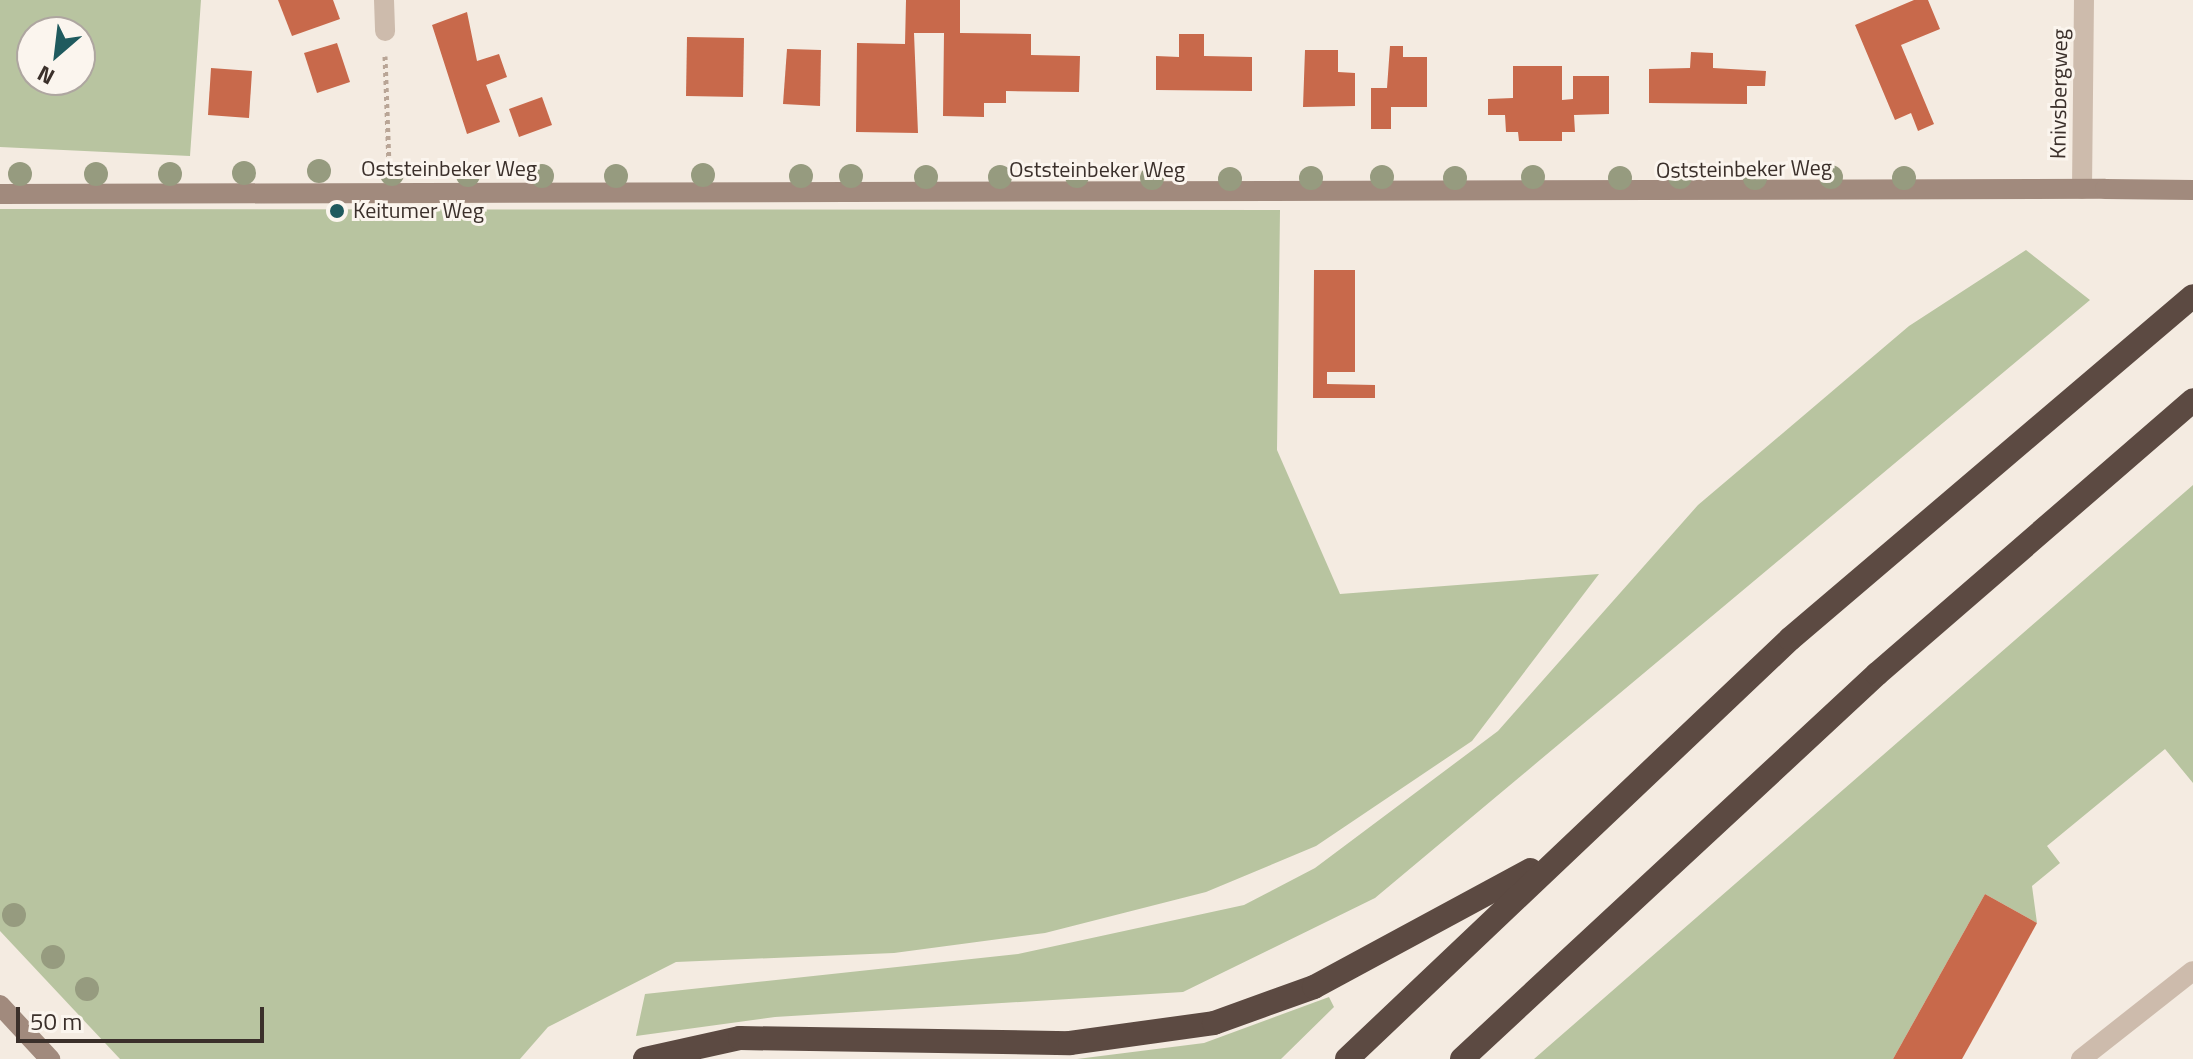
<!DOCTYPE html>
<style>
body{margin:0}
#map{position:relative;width:2193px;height:1059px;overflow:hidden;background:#f4ebe1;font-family:"Titillium Web",sans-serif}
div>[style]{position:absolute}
.green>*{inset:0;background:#b8c4a0}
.building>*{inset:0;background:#c8694b}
.path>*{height:5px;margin-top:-2.5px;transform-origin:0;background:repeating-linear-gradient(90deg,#b9a596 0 4px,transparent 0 8px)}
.street>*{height:20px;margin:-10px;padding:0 10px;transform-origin:10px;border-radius:10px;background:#cdbbac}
.secondary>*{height:20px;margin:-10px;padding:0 10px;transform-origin:10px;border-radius:10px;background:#a18a7d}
.highway>*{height:24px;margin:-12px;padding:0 12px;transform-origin:12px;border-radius:12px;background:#5c4a42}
.secondary-bridge>*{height:20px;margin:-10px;padding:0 10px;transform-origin:10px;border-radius:10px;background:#a18a7d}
.trees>*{width:24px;height:24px;margin:-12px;border-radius:50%;background:#969b7f}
.dots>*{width:22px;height:22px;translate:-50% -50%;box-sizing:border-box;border:4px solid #fbf5ee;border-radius:50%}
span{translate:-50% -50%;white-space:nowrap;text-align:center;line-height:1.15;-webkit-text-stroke:6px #fbf5ee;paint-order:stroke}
.street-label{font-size:22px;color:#3b302b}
.poi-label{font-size:22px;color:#3b302b}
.left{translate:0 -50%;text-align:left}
.north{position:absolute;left:16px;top:16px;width:80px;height:80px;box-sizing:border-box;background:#fbf5ee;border:2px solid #aea6a0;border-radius:50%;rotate:208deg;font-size:22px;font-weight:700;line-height:32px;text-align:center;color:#3b302b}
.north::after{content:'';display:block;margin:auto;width:28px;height:36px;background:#1f5a5e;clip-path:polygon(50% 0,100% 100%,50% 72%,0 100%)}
.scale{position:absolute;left:16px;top:1007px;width:248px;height:36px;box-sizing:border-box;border:4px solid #3b302b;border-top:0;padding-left:10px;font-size:24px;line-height:28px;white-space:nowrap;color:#3b302b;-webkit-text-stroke:6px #fbf5ee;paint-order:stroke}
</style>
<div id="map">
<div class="green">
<i style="clip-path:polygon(evenodd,0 0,201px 0,190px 156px,0 147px,0 0,32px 32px,80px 32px,80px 80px,32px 80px,32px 32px)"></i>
<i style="clip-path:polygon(0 209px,1280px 210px,1277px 450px,1340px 594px,1599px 574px,1472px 741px,1316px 846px,1206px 892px,1045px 933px,894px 953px,676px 962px,548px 1027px,520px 1059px,120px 1059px,0 931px)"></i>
<i style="clip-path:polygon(2026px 250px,2090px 300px,1375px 898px,1183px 992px,775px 1017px,636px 1036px,645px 994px,1018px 954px,1244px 905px,1315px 868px,1498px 731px,1698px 505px,1909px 326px)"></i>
<i style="clip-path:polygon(2193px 485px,2193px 783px,2165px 749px,2047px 846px,2060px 863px,2032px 886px,2037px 923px,1985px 894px,1893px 1059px,1534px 1059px)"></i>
<i style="clip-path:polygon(1329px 997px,1334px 1007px,1281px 1059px,1077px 1059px,1204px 1043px)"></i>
</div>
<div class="building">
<i style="clip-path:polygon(278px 0,333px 0,340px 19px,292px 36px)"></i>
<i style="clip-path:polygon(906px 0,960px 0,960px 33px,1031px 34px,1031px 55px,1080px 56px,1079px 92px,1006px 91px,1006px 103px,984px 103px,984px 117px,943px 116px,944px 33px,914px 33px,918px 133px,856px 132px,857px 43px,905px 44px)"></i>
<i style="clip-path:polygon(1914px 0,1928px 0,1940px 29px,1901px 45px,1934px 124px,1918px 131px,1911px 113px,1895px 120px,1855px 25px)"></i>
<i style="clip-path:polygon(467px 12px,477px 61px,499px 54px,507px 77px,486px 85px,500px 122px,467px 134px,432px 25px)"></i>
<i style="clip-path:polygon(1179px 34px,1204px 34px,1204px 56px,1252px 57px,1252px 91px,1156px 90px,1156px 56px,1179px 57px)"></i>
<i style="clip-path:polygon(687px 37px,744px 38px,743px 97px,686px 96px)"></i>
<i style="clip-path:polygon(337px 43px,350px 82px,317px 93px,304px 53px)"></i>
<i style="clip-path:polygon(1390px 46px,1403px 46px,1403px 57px,1427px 57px,1427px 107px,1391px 107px,1391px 129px,1371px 129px,1371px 88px,1387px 88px)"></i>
<i style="clip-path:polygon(787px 49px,821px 50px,820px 106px,783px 104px)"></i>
<i style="clip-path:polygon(1305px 50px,1338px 50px,1338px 72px,1355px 73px,1355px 106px,1303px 107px)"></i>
<i style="clip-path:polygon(1691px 52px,1713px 53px,1713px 68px,1766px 71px,1765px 86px,1747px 86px,1747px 104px,1649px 103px,1649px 69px,1690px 68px)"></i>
<i style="clip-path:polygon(1513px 66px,1562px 66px,1562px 100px,1573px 99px,1573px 76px,1609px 76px,1609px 114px,1574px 115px,1575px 132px,1562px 132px,1562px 141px,1519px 141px,1518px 132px,1506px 132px,1505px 115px,1488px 115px,1488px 99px,1513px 98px)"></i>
<i style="clip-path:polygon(211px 68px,252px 71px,249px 118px,208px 115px)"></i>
<i style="clip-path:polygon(542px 97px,552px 125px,519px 137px,509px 109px)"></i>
<i style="clip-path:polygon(1314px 270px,1355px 270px,1355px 372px,1327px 372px,1327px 384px,1375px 385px,1375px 398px,1313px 398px)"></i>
<i style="clip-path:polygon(1985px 894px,2037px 923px,1996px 998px,1962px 1059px,1893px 1059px)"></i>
</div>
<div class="path">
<i style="left:385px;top:56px;width:109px;rotate:87.9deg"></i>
</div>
<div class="street">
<i style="left:384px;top:0;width:31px;rotate:88deg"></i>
<i style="left:2082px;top:189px;width:189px;rotate:-89.4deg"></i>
<i style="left:2081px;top:1059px;width:142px;rotate:-38.2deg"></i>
</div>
<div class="secondary">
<i style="left:0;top:194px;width:2105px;rotate:-0.14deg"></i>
<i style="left:0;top:1005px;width:74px;rotate:47.2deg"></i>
</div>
<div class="highway">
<i style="left:645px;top:1059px;width:97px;rotate:-12.5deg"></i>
<i style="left:740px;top:1038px;width:330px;rotate:0.9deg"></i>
<i style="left:1070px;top:1043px;width:145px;rotate:-7.9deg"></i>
<i style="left:1214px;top:1023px;width:106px;rotate:-19.8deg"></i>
<i style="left:1314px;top:987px;width:246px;rotate:-28.4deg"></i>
<i style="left:1347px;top:1059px;width:610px;rotate:-43.47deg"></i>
<i style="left:1790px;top:639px;width:529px;rotate:-40.4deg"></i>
<i style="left:1462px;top:1059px;width:566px;rotate:-42.85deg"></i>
<i style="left:1877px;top:674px;width:418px;rotate:-40.9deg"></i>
</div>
<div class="secondary-bridge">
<i style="left:2105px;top:189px;width:88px;rotate:0.7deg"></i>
</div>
<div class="trees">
<i style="left:319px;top:171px"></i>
<i style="left:244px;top:173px"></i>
<i style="left:20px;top:174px"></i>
<i style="left:96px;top:174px"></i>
<i style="left:170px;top:174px"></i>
<i style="left:392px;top:174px"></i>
<i style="left:468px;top:175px"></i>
<i style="left:703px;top:175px"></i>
<i style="left:542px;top:176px"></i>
<i style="left:616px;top:176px"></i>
<i style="left:801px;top:176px"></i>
<i style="left:851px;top:176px"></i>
<i style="left:1077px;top:176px"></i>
<i style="left:926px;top:177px"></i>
<i style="left:1000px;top:177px"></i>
<i style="left:1382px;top:177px"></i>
<i style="left:1533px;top:177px"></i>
<i style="left:1680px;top:177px"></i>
<i style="left:1831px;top:177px"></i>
<i style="left:1152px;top:178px"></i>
<i style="left:1311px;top:178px"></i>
<i style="left:1455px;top:178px"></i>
<i style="left:1620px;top:178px"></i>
<i style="left:1755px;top:178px"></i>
<i style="left:1904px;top:178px"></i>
<i style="left:1230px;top:179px"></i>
<i style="left:14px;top:915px"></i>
<i style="left:53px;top:957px"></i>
<i style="left:87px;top:989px"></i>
</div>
<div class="dots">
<i style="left:337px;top:211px;background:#1f5a5e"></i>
</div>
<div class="street-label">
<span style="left:2059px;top:94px;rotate:-89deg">Knivsbergweg</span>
<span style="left:449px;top:169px">Oststeinbeker Weg</span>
<span style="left:1744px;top:169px;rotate:-1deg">Oststeinbeker Weg</span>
<span style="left:1097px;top:170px">Oststeinbeker Weg</span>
</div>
<div class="poi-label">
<span class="left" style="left:353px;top:211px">Keitumer Weg</span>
</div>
<div class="north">N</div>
<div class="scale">50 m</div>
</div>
